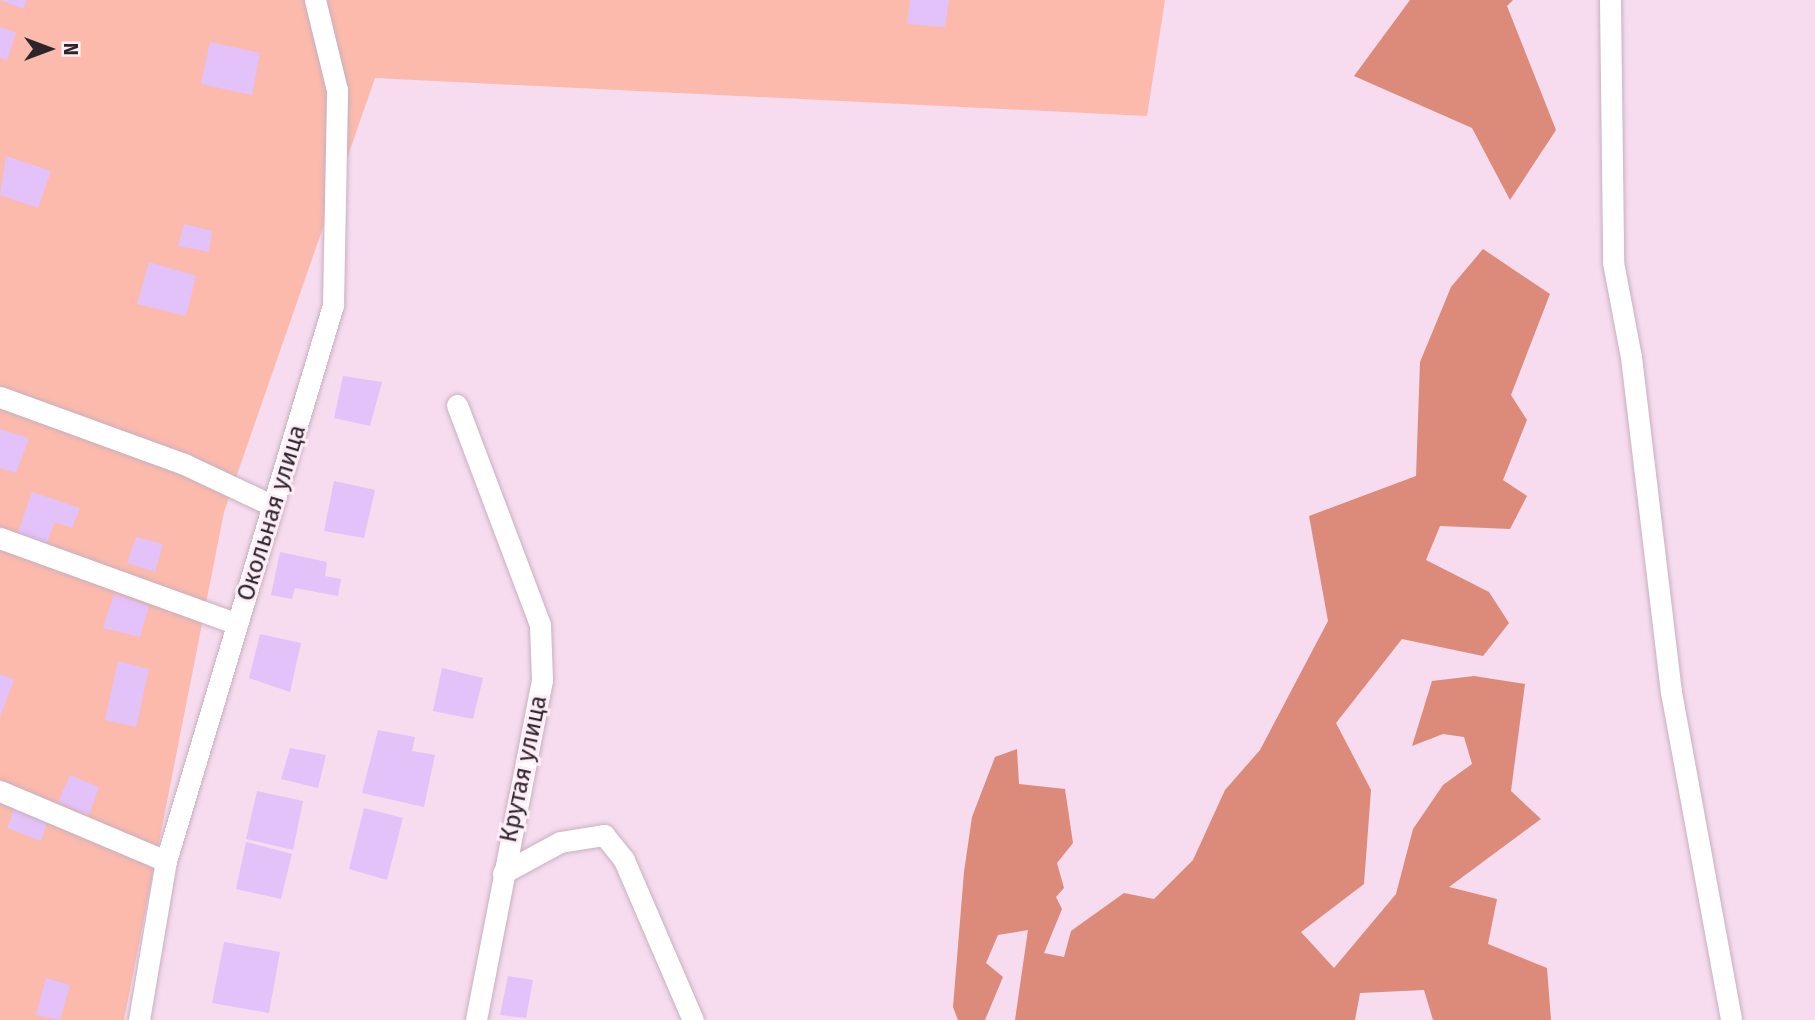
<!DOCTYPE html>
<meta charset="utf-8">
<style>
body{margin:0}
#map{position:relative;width:1815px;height:1020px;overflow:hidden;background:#f6dcee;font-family:"Fira Sans",sans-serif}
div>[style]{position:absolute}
.green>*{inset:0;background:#fbbaac}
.forest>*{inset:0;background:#dc8a79}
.building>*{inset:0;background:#e2c2f9}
.roads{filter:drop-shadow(0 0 2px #c8b0c0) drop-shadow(0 0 2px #c8b0c0)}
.street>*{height:21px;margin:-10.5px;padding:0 10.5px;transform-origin:10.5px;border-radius:10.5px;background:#fff}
span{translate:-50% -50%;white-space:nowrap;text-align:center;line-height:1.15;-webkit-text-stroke:6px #fdedf7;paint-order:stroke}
.street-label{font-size:24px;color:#2e252b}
.north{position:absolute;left:14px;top:14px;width:70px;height:70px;-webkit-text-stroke:5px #fdedf7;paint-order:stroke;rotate:90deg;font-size:19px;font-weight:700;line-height:28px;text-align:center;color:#2e252b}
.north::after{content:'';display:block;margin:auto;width:24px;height:32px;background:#2e252b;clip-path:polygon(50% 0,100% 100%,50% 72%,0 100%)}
</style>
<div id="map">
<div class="green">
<i style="clip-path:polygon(0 0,1165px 0,1147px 116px,375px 78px,224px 512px,124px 1020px,0 1020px)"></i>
</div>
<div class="forest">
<i style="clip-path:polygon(1410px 0,1513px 0,1507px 6px,1556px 130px,1510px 200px,1472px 128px,1354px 76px)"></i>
<i style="clip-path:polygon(1483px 249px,1550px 294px,1511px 395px,1527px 420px,1503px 480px,1527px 496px,1510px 529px,1440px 526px,1426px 560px,1489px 592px,1509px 623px,1483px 656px,1402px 639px,1336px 723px,1371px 790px,1364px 884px,1301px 932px,1334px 968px,1396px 894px,1413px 829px,1443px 785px,1472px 764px,1464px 737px,1443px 734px,1412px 746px,1432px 681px,1474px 676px,1525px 684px,1511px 791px,1541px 819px,1449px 887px,1497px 899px,1488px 944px,1547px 968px,1551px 1020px,1433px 1020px,1424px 990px,1360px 993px,1355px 1020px,1015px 1020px,1028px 930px,998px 935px,986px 963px,1003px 977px,985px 1020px,958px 1020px,953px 1007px,964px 872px,972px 817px,995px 757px,1017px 749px,1019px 784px,1065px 789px,1073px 843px,1057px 863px,1064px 888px,1056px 897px,1062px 909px,1044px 953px,1064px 957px,1071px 931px,1124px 893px,1154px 899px,1193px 860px,1225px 790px,1260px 750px,1328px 621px,1309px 516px,1416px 476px,1420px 362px,1451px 287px)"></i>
</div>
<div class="building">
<i style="clip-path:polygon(0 0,27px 0,23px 9px)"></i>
<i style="clip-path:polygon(910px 0,949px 0,945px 27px,907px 24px)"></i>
<i style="clip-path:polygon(0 27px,16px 33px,7px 60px,0 58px)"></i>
<i style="clip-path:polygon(210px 42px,260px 53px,252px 95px,201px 84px)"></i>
<i style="clip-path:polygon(6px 156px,51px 171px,38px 208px,0 195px)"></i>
<i style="clip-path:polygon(184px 224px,212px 231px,209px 252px,178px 246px)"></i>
<i style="clip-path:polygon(149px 262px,196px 276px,186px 316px,137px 304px)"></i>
<i style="clip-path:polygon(343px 376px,382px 382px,370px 426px,334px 418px)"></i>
<i style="clip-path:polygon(0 429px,29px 438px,16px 473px,0 468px)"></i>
<i style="clip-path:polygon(334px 481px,375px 490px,364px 538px,324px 531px)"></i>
<i style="clip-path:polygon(32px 492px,80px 508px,72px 528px,55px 522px,45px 548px,16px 538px)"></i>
<i style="clip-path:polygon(136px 537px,163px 544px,155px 572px,127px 563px)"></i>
<i style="clip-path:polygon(280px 552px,327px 562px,325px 576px,341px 579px,338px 596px,295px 588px,292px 599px,271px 595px)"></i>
<i style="clip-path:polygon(114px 594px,149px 606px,140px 637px,103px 628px)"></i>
<i style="clip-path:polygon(260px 634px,301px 643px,290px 692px,249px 678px)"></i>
<i style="clip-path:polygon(118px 661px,149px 669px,136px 727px,105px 720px)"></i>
<i style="clip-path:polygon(442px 668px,483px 678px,473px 719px,433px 711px)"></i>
<i style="clip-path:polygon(0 674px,14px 680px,0 717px)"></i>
<i style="clip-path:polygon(378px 730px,415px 737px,412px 751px,435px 755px,424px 807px,362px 793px)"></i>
<i style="clip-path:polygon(290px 748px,326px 755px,318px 788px,281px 779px)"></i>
<i style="clip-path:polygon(70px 775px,99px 787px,89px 815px,58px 802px)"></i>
<i style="clip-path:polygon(257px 791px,303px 801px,293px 850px,246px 839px)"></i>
<i style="clip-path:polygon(15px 807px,48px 820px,41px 841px,7px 828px)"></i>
<i style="clip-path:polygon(364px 808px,403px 818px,387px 880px,349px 869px)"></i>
<i style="clip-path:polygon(246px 842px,292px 854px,281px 899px,236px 889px)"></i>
<i style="clip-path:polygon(224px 942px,280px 952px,269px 1013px,212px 1003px)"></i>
<i style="clip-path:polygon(508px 976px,533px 980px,526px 1018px,500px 1015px)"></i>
<i style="clip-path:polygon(46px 978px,70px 985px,60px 1020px,36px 1015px)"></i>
</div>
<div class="roads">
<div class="street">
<i style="left:1610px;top:0;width:262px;rotate:89.3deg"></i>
<i style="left:1613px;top:262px;width:97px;rotate:79.3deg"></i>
<i style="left:1631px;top:357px;width:337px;rotate:83.2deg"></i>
<i style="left:1671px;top:692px;width:333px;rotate:79.6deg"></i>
<i style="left:0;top:397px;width:196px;rotate:20deg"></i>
<i style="left:184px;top:464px;width:96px;rotate:25.2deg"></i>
<i style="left:457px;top:405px;width:235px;rotate:69.3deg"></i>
<i style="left:540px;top:625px;width:55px;rotate:87.9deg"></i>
<i style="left:542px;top:680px;width:346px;rotate:101deg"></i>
<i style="left:0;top:538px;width:252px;rotate:19.9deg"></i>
<i style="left:0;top:791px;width:180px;rotate:22.9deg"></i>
<i style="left:503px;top:873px;width:65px;rotate:-28.5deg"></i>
<i style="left:560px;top:842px;width:45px;rotate:-9deg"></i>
<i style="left:604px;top:835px;width:32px;rotate:51deg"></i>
<i style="left:624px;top:860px;width:174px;rotate:66.7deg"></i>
<i style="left:139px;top:1020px;width:161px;rotate:-80.4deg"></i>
<i style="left:166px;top:861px;width:581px;rotate:-73.28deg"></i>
<i style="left:333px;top:305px;width:215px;rotate:-88.9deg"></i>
<i style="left:337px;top:90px;width:93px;rotate:-103.7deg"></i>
</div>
</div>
<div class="street-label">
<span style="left:272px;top:513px;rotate:-73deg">Окольная улица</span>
<span style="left:524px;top:769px;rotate:-78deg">Крутая улица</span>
</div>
<div class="north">N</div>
</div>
